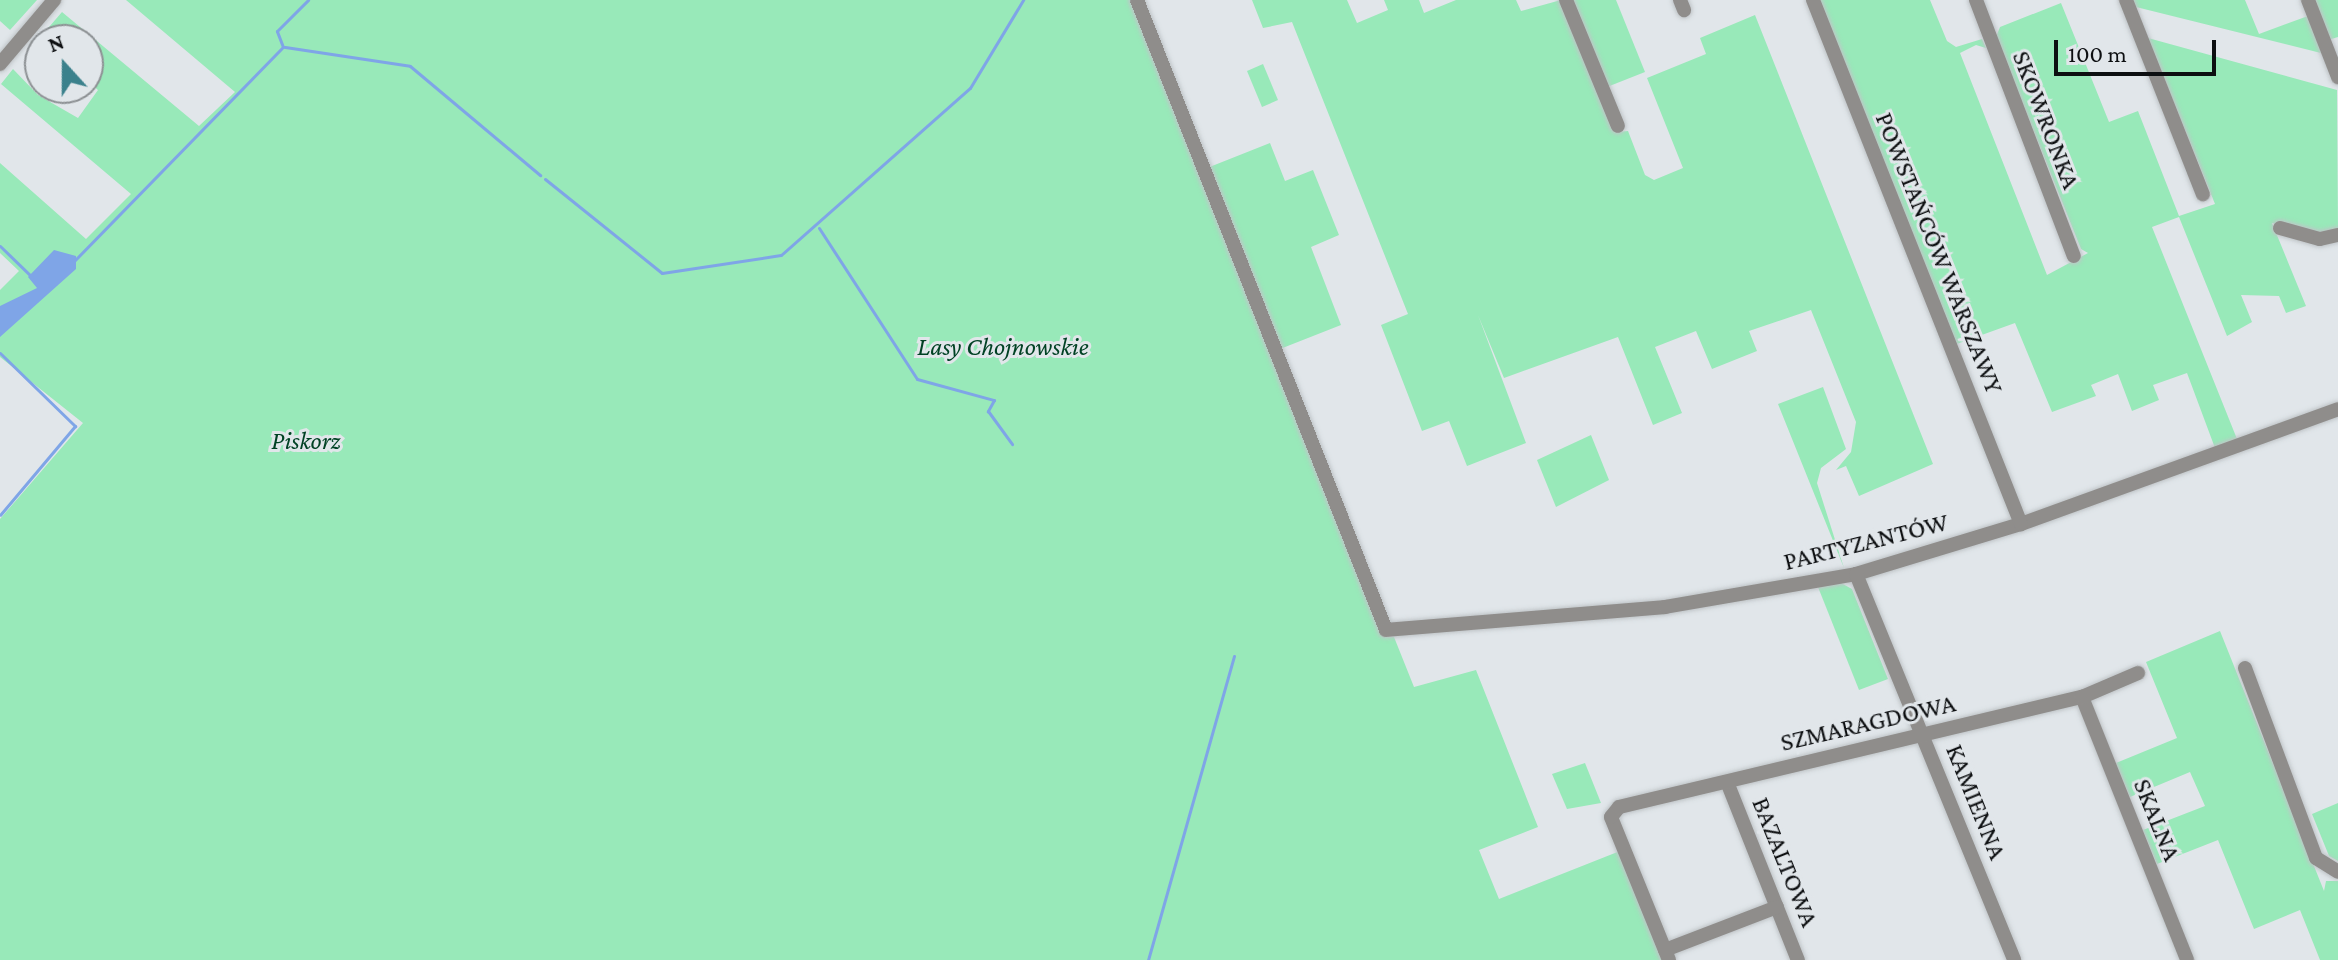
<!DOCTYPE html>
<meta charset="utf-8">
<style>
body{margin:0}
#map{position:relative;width:2338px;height:960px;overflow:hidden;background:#e1e6ea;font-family:"Crimson Pro",serif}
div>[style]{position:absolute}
.green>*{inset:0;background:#98e9b9}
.water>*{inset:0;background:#7fa5e7}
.stream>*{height:3px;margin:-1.5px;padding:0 1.5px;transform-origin:1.5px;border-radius:1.5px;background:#7fa5e7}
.roads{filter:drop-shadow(0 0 2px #bfc4c7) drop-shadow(0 0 2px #bfc4c7)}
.minor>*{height:14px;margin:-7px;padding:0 7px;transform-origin:7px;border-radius:7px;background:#8f8d8b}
span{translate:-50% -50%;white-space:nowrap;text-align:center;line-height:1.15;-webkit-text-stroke:6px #e1e6ea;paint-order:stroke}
.street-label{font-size:26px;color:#0d0f11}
.park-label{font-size:26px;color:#004224;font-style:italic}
.north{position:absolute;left:24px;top:24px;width:80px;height:80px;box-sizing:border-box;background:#e1e6ea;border:2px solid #8c9093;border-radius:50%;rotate:339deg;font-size:22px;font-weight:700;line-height:32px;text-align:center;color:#0d0f11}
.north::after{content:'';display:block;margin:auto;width:28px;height:36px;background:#3b818c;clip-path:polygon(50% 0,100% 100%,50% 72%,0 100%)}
.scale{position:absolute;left:2054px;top:40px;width:162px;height:36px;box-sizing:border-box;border:4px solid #0d0f11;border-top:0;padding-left:10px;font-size:24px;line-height:28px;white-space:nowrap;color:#0d0f11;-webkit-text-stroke:6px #e1e6ea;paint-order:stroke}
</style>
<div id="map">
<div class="green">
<i style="clip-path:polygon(0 0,37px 0,10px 30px,0 21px)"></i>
<i style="clip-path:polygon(126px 0,1132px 0,1386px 637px,1394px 637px,1414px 687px,1476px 670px,1538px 827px,1479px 850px,1499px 899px,1620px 851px,1663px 960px,0 960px,0 519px,83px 423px,0 357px,0 290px,19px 271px,0 253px,0 163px,86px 239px,131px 194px,1px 84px,13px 69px,38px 95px,78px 118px,98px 90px,88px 82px,88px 40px,37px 41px,62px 12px,199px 126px,235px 92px)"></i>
<i style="clip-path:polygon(1252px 0,1347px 0,1357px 23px,1388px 10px,1384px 0,1419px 0,1424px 13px,1456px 0,1516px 0,1521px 11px,1561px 0,1617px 132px,1628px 131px,1645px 175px,1654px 180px,1683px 168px,1647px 78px,1706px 54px,1700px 38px,1755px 15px,1933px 464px,1859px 496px,1846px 466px,1836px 470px,1851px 452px,1856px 422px,1811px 310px,1749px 331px,1757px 351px,1712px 369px,1696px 331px,1655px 347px,1682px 413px,1653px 425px,1618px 337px,1504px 378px,1478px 315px,1526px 443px,1467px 466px,1449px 421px,1422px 431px,1381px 325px,1408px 314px,1292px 22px,1263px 28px)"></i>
<i style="clip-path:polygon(1573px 0,1616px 0,1645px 72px,1607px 87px)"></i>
<i style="clip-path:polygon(1817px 0,1930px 0,1947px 41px,1956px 47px,1982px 39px,1986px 48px,1976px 45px,1960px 53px,2047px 275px,2088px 253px,2081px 249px,1996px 37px,2000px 27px,2061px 3px,2109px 122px,2138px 111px,2179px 216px,2215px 204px,2148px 38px,2337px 90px,2338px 230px,2320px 235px,2272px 223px,2306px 306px,2286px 313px,2279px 296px,2241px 295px,2252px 322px,2227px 336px,2179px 217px,2152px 227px,2237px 439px,2215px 448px,2187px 373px,2153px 385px,2159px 400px,2132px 411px,2118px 374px,2091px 385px,2096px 396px,2052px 412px,2015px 323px,1954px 345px)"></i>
<i style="clip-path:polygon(2133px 0,2245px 0,2259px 34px,2308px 16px,2321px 53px,2136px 7px)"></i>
<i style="clip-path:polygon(2312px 0,2338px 0,2338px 37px,2328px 40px)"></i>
<i style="clip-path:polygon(1263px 64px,1278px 100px,1262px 107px,1247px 71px)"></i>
<i style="clip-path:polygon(1270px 143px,1285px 181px,1313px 170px,1339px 235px,1311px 247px,1341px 325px,1280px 349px,1207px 168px)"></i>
<i style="clip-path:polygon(1823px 387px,1846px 449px,1821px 468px,1817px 483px,1844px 568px,1778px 404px)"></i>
<i style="clip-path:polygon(1591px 435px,1609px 480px,1556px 507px,1537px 460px)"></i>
<i style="clip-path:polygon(1841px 583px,1852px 589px,1888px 679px,1859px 690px,1818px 587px)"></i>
<i style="clip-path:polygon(2220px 631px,2324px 891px,2326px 881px,2338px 881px,2338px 960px,2320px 960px,2300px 910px,2254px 929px,2218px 840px,2157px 864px,2143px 830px,2205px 806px,2190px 772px,2130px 797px,2116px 763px,2177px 738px,2146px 662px)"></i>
<i style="clip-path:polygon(1585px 763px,1601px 803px,1567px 809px,1552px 774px)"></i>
<i style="clip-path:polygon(2338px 803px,2338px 861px,2329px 856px,2312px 814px)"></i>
</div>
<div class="water">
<i style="clip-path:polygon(54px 250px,76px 256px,76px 269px,0 337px,0 306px,37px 288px,28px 277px)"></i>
</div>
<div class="stream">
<i style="left:285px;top:47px;width:126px;rotate:8.6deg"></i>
<i style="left:410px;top:66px;width:170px;rotate:40deg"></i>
<i style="left:545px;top:179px;width:150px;rotate:38.8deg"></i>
<i style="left:662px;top:273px;width:120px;rotate:-8.6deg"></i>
<i style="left:781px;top:255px;width:252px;rotate:-41.5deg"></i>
<i style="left:970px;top:88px;width:103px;rotate:-58.9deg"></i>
<i style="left:819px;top:228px;width:180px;rotate:57deg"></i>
<i style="left:917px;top:379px;width:80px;rotate:15.3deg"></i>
<i style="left:994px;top:400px;width:13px;rotate:119deg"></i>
<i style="left:988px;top:411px;width:41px;rotate:54deg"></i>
<i style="left:0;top:246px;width:45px;rotate:44.1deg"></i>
<i style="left:75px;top:260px;width:298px;rotate:-45.7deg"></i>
<i style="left:283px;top:47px;width:17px;rotate:-111deg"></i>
<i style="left:277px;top:31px;width:44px;rotate:-45deg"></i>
<i style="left:0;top:353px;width:105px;rotate:44.2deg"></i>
<i style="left:75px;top:426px;width:116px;rotate:130.1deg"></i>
<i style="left:1148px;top:960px;width:316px;rotate:-74.2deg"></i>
</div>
<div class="roads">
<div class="minor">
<i style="left:1137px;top:0;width:677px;rotate:68.43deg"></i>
<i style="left:1386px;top:630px;width:280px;rotate:-4.7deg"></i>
<i style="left:1665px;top:607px;width:194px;rotate:-9.8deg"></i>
<i style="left:1856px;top:574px;width:172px;rotate:-16.9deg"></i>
<i style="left:2021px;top:524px;width:337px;rotate:-19.9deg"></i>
<i style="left:1566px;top:0;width:136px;rotate:67.6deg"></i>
<i style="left:1680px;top:0;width:11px;rotate:68deg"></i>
<i style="left:1813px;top:0;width:564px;rotate:68.35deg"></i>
<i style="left:1976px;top:0;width:274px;rotate:69.1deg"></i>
<i style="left:2126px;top:0;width:209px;rotate:68.4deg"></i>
<i style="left:2308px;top:0;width:83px;rotate:68.7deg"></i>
<i style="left:0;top:64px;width:84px;rotate:-49.8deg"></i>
<i style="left:2280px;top:228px;width:41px;rotate:15.4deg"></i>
<i style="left:2320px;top:239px;width:18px;rotate:-13deg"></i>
<i style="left:1856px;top:574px;width:417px;rotate:67.7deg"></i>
<i style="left:2245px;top:668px;width:203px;rotate:69.5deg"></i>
<i style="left:2316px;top:858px;width:26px;rotate:32deg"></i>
<i style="left:2082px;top:697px;width:283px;rotate:68.2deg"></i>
<i style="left:1727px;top:782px;width:192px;rotate:68.3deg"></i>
<i style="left:1665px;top:950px;width:120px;rotate:-21deg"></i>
<i style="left:1669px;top:960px;width:154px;rotate:-112.1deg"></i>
<i style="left:1611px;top:817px;width:13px;rotate:-51deg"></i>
<i style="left:1619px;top:807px;width:476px;rotate:-13.4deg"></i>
<i style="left:2082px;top:697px;width:61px;rotate:-23.2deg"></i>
</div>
</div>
<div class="street-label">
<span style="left:2046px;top:120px;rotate:69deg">SKOWRONKA</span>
<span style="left:1939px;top:253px;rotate:68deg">POWSTAŃCÓW WARSZAWY</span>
<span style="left:1866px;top:542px;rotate:-14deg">PARTYZANTÓW</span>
<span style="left:1868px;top:723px;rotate:-13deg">SZMARAGDOWA</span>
<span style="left:1976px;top:802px;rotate:68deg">KAMIENNA</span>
<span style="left:2157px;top:820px;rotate:68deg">SKALNA</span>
<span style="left:1785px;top:862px;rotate:68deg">BAZALTOWA</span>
</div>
<div class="park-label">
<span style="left:1003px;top:347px">Lasy Chojnowskie</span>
<span style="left:306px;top:441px">Piskorz</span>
</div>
<div class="north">N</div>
<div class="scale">100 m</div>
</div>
